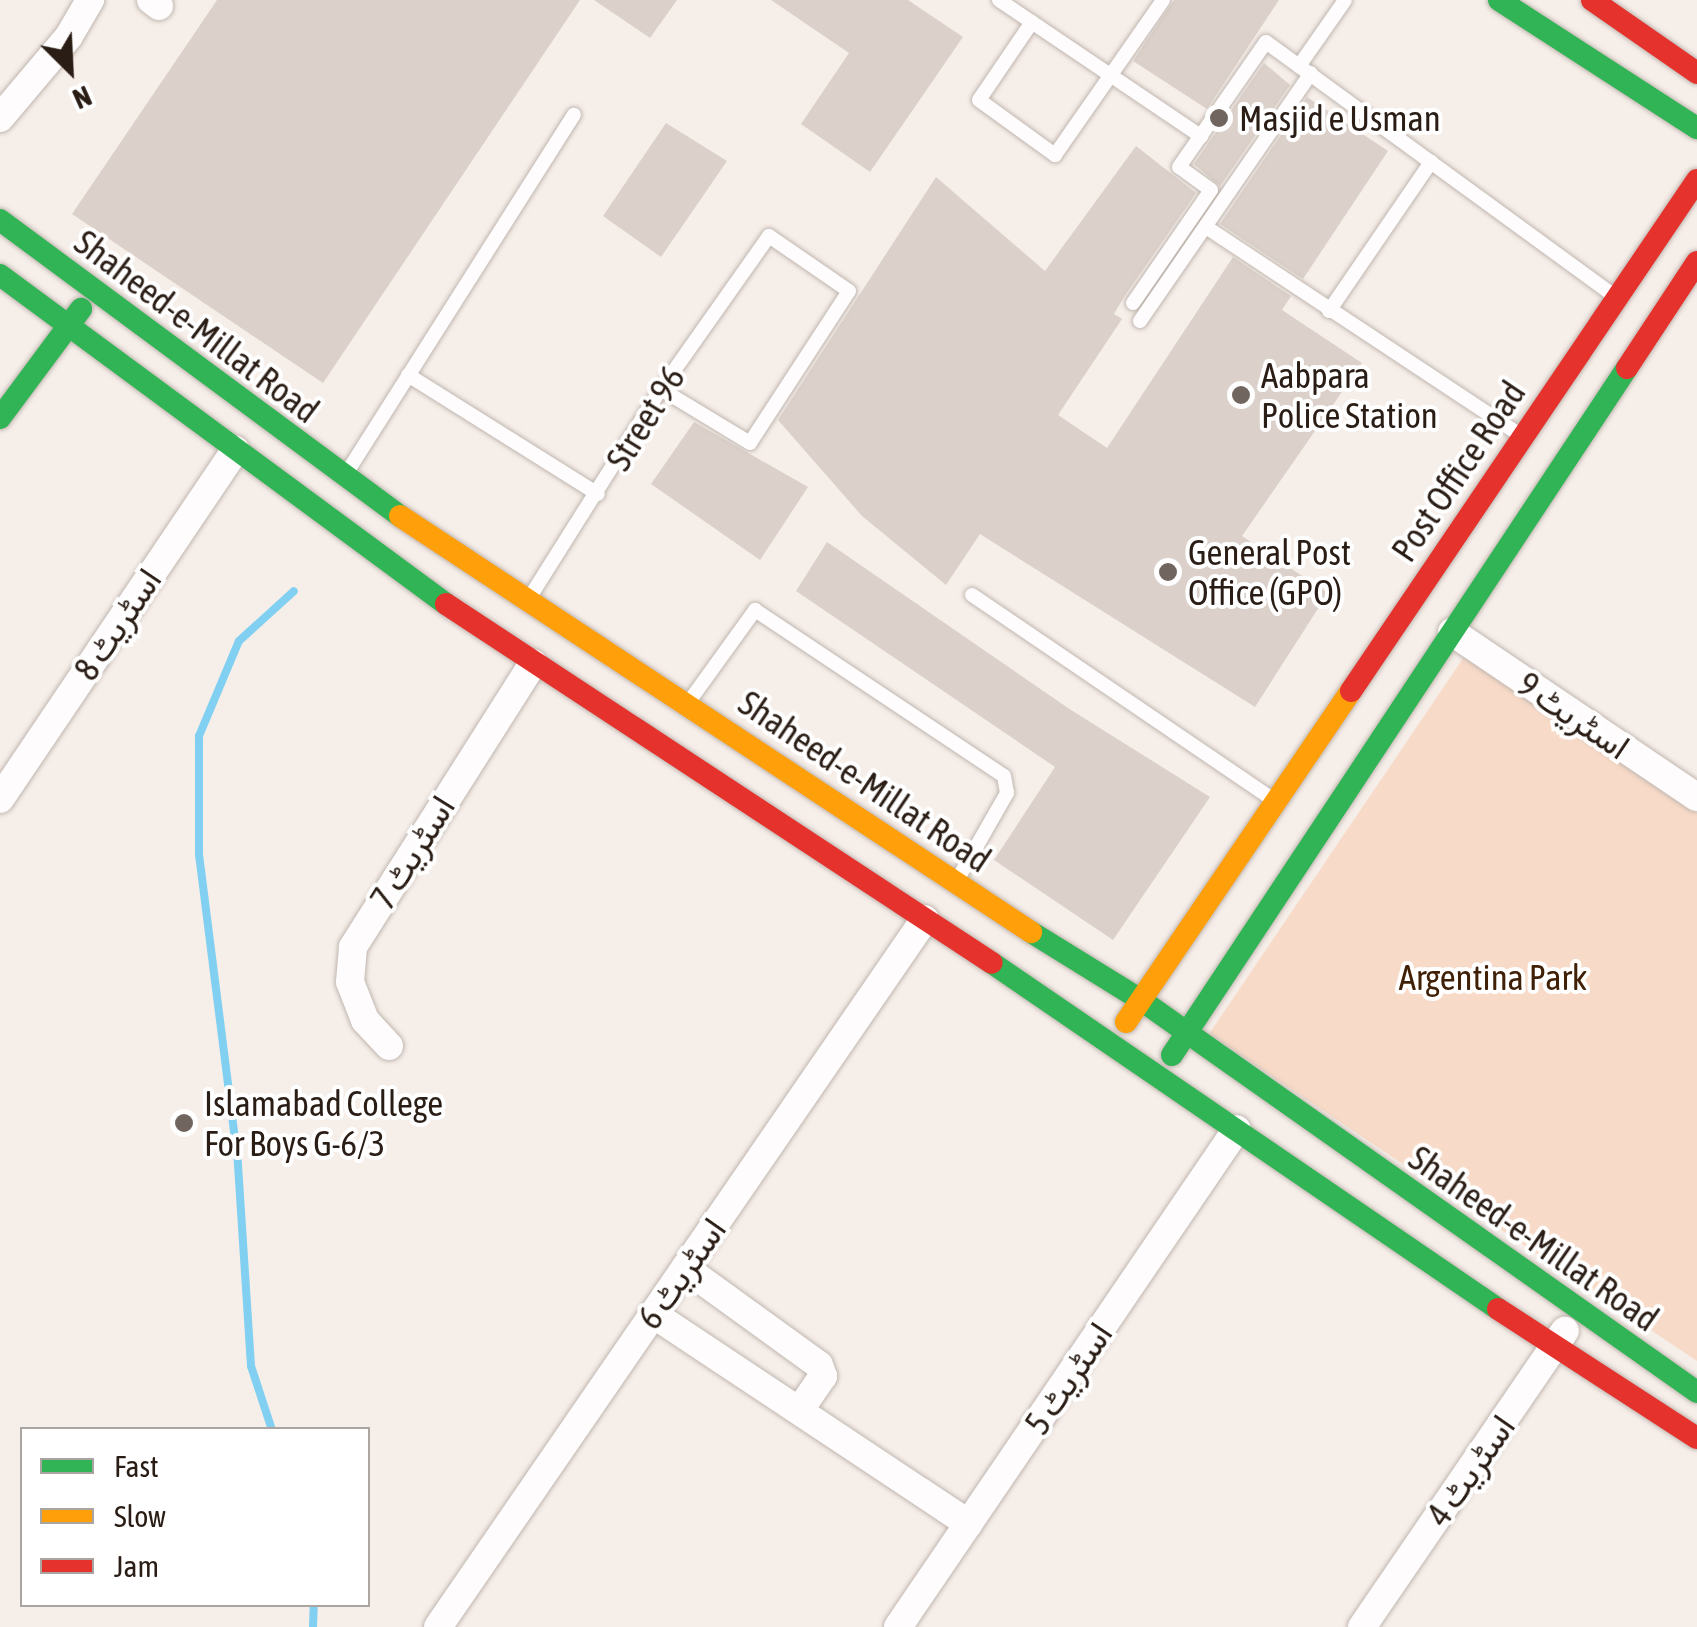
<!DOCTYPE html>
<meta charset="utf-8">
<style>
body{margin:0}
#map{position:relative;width:1697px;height:1627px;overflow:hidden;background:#f6eee9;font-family:"Asap Condensed",Vazirmatn,sans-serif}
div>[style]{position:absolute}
.green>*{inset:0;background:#f7dac7}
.stream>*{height:8px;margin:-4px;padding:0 4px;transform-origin:4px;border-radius:4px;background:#81d0f1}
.building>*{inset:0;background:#dbd1ca}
.roads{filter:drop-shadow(0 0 2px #c0b6b0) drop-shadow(0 0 2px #c0b6b0)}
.lane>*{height:14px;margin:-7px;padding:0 7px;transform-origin:7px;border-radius:7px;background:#fefcfc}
.street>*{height:28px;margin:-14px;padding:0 14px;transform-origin:14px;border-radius:14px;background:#fefcfc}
.fast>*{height:22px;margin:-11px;padding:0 11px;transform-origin:11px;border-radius:11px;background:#30b455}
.slow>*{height:22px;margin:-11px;padding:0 11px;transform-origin:11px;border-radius:11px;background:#ff9f0a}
.jam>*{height:22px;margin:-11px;padding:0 11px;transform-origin:11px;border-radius:11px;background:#e5322d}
.dots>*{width:28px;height:28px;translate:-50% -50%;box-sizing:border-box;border:5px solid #fff;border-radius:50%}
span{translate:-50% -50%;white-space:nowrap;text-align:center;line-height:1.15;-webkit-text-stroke:8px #fff;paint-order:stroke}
.poi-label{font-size:35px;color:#2a1d15}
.left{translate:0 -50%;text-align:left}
.street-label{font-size:35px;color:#2a1d15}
.park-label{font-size:35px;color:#402006}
.legend{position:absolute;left:20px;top:1427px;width:350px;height:180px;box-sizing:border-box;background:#fff;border:2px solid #aaa5a1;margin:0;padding:12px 18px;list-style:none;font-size:30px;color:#2a1d15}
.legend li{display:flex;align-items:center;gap:20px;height:50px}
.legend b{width:50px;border:2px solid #aaa5a1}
.north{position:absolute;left:20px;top:20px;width:100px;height:100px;-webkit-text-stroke:8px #fff;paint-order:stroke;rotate:156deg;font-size:28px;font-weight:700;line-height:40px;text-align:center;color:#2a1d15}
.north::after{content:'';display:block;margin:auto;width:35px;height:45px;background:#2a1d15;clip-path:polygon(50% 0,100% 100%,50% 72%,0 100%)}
</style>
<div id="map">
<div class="green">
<i style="clip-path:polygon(1464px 657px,1697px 813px,1697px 1361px,1209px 1034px)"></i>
</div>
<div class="stream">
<i style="left:272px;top:1430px;width:67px;rotate:-108.2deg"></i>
<i style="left:251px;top:1366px;width:203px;rotate:-93.7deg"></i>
<i style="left:238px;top:1163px;width:310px;rotate:-97.2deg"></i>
<i style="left:199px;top:855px;width:119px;rotate:-90deg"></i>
<i style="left:199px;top:736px;width:103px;rotate:-67.2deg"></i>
<i style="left:239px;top:641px;width:74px;rotate:-42.3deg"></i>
<i style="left:313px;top:1627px;width:23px;rotate:-88deg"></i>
</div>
<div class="building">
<i style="clip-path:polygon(217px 0,580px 0,323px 383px,72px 214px)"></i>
<i style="clip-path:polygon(594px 0,677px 0,650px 38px)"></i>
<i style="clip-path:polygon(771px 0,908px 0,963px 37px,870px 172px,801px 124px,849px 53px)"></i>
<i style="clip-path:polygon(1174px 0,1279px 0,1207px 109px,1133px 61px)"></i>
<i style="clip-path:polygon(1264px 63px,1290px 85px,1220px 186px,1194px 164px)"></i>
<i style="clip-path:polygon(1307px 97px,1388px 151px,1303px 279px,1220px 224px)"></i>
<i style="clip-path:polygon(666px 123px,727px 161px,661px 257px,603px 216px)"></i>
<i style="clip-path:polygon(1136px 146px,1196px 193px,1124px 297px,1114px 314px,1122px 319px,1058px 415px,1107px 448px,1233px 257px,1291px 296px,1282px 310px,1362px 363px,1242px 536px,1328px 593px,1255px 707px,980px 534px,946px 585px,862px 516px,778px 420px,936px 177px,1045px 271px)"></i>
<i style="clip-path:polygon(694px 422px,808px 487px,760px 560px,651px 484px)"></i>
<i style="clip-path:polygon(827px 542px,1071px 710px,1210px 797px,1113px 940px,994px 860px,1055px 767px,796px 591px)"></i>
</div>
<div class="roads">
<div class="lane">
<i style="left:999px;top:0;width:244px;rotate:34deg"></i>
<i style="left:1032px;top:22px;width:94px;rotate:124.2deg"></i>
<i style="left:979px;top:100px;width:94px;rotate:35.9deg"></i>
<i style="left:1055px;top:155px;width:189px;rotate:-55.1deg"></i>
<i style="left:1299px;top:66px;width:80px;rotate:-55.1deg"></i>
<i style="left:1206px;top:227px;width:379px;rotate:33.5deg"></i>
<i style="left:1133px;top:303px;width:137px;rotate:-55.4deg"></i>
<i style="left:1211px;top:190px;width:39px;rotate:-144deg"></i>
<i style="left:1179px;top:167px;width:152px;rotate:-55.2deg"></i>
<i style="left:1266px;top:42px;width:431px;rotate:36.1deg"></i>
<i style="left:1329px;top:311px;width:181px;rotate:-55.6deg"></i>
<i style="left:1140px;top:321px;width:301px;rotate:-55.4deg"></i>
<i style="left:408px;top:375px;width:224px;rotate:32.1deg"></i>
<i style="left:344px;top:477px;width:429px;rotate:-57.6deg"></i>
<i style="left:972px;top:595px;width:366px;rotate:34.2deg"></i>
<i style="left:528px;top:600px;width:249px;rotate:-57.8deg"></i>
<i style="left:661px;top:389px;width:187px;rotate:-54.8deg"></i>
<i style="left:769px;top:236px;width:97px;rotate:34.5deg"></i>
<i style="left:849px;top:291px;width:181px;rotate:123.1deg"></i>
<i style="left:750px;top:443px;width:104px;rotate:-148.8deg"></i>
<i style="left:688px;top:703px;width:115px;rotate:-54.2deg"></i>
<i style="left:755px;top:610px;width:299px;rotate:33.7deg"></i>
<i style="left:1004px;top:776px;width:17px;rotate:80deg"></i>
<i style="left:1007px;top:793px;width:103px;rotate:119.8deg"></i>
</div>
<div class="street">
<i style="left:151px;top:0;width:10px;rotate:37deg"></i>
<i style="left:0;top:118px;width:107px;rotate:-49.9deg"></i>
<i style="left:69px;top:36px;width:42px;rotate:-59.7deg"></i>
<i style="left:1452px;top:632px;width:295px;rotate:34deg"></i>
<i style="left:0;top:799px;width:421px;rotate:-56deg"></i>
<i style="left:389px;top:1046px;width:35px;rotate:-133deg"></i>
<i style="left:365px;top:1020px;width:41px;rotate:-111.5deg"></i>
<i style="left:350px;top:982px;width:35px;rotate:-85deg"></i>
<i style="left:353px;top:947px;width:336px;rotate:-57.6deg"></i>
<i style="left:685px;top:1268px;width:165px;rotate:35.9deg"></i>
<i style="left:819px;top:1365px;width:12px;rotate:70deg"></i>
<i style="left:823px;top:1376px;width:42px;rotate:124.4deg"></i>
<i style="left:653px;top:1314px;width:379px;rotate:33.6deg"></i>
<i style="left:438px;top:1627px;width:859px;rotate:-55.48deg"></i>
<i style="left:898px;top:1627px;width:602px;rotate:-55.76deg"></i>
<i style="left:1362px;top:1627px;width:359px;rotate:-55.6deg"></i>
</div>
<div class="fast">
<i style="left:1499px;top:0;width:236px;rotate:32.9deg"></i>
<i style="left:0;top:220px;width:498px;rotate:36.5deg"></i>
<i style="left:0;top:275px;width:554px;rotate:36.42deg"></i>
<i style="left:0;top:418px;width:136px;rotate:-53.4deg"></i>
<i style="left:1031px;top:932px;width:129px;rotate:31.7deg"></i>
<i style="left:1141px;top:1000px;width:680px;rotate:35.19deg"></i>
<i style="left:992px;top:963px;width:613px;rotate:34.36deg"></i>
<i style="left:1172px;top:1055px;width:824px;rotate:-56.48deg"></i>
</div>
<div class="slow">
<i style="left:400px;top:516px;width:756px;rotate:33.4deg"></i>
<i style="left:1126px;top:1022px;width:400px;rotate:-55.8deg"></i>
</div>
<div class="jam">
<i style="left:1592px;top:0;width:128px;rotate:34.8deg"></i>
<i style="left:1627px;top:368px;width:127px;rotate:-56.6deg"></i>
<i style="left:446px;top:604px;width:653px;rotate:33.33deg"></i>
<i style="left:1351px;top:691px;width:617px;rotate:-55.9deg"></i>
<i style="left:1498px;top:1309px;width:237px;rotate:33deg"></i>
</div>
</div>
<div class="dots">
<i style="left:1219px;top:118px;background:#71665f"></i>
<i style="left:1241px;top:395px;background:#71665f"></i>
<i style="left:1168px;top:572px;background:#71665f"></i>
<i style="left:184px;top:1123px;background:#71665f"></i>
</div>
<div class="poi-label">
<span class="left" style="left:1239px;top:118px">Masjid e Usman</span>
<span class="left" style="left:1261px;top:395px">Aabpara<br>Police Station</span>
<span class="left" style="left:1188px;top:572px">General Post<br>Office (GPO)</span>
<span class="left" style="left:204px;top:1123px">Islamabad College<br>For Boys G-6/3</span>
</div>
<div class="street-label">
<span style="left:197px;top:326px;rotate:37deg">Shaheed-e-Millat Road</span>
<span style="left:645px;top:418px;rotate:-58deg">Street 96</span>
<span style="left:1458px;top:471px;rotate:-56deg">Post Office Road</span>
<span style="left:117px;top:624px;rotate:-56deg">اسٹریٹ 8</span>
<span style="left:1574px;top:715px;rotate:34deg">اسٹریٹ 9</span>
<span style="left:865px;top:781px;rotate:34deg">Shaheed-e-Millat Road</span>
<span style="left:412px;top:852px;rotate:-58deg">اسٹریٹ 7</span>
<span style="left:1534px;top:1238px;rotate:35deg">Shaheed-e-Millat Road</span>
<span style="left:681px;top:1273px;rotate:-55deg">اسٹریٹ 6</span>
<span style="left:1068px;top:1378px;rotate:-56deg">اسٹریٹ 5</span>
<span style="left:1470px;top:1470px;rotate:-55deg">اسٹریٹ 4</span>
</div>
<div class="park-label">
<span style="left:1493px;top:977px">Argentina Park</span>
</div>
<ul class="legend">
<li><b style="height:12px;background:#30b455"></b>Fast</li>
<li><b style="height:12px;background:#ff9f0a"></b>Slow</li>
<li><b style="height:12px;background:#e5322d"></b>Jam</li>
</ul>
<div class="north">N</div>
</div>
